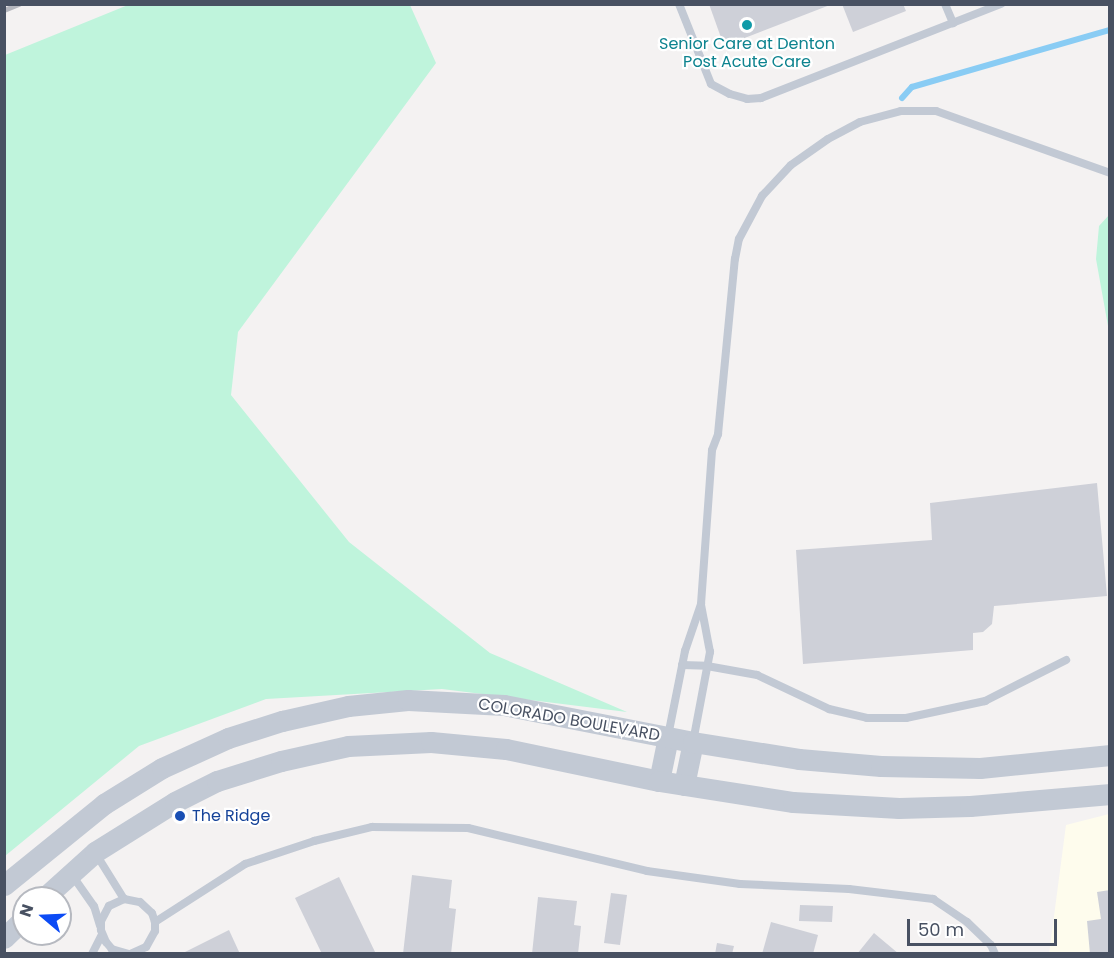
<!DOCTYPE html>
<style>
body{margin:0}
#map{position:relative;width:1114px;height:958px;overflow:hidden;background:#f4f2f2;font-family:Poppins,sans-serif}
div>[style]{position:absolute}
.commercial>*{inset:0;background:#fefced}
.green>*{inset:0;background:#bff4dc}
.stream>*{height:6px;margin:-3px;padding:0 3px;transform-origin:3px;border-radius:3px;background:#89ccf4}
.building>*{inset:0;background:#ced0d8}
.service>*{height:8px;margin:-4px;padding:0 4px;transform-origin:4px;border-radius:4px;background:#c2c9d4}
.tertiary>*{height:21px;margin:-10.5px;padding:0 10.5px;transform-origin:10.5px;border-radius:10.5px;background:#c2c9d4}
.rail>*{height:4.5px;margin:-2.25px;padding:0 2.25px;transform-origin:2.25px;border-radius:2.25px;background:#b4b6bd}
.dots>*{width:16px;height:16px;translate:-50% -50%;box-sizing:border-box;border:3px solid #fff;border-radius:50%}
span{translate:-50% -50%;white-space:nowrap;text-align:center;line-height:1.15;-webkit-text-stroke:4.5px #fff;paint-order:stroke}
.culture-label{font-size:16px;color:#0d838f}
.street-label{font-size:16px;color:#485162}
.transit-label{font-size:16px;color:#164399}
.left{translate:0 -50%;text-align:left}
.frame{position:absolute;inset:0;border:6px solid #485162;pointer-events:none}
.north{position:absolute;left:12px;top:886px;width:60px;height:60px;box-sizing:border-box;background:#fff;border:2px solid #b6b9c0;border-radius:50%;rotate:289deg;font-size:16px;font-weight:700;line-height:24px;text-align:center;color:#485162}
.north::after{content:'';display:block;margin:auto;width:21px;height:27px;background:#0c4bf5;clip-path:polygon(50% 0,100% 100%,50% 72%,0 100%)}
.scale{position:absolute;left:907px;top:919px;width:150px;height:27px;box-sizing:border-box;border:3px solid #485162;border-top:0;padding-left:8px;font-size:18px;line-height:21px;white-space:nowrap;color:#485162;-webkit-text-stroke:4px #fff;paint-order:stroke}
</style>
<div id="map">
<div class="commercial">
<i style="clip-path:polygon(1109px 814px,1109px 953px,1049px 954px,1066px 825px)"></i>
</div>
<div class="green">
<i style="clip-path:polygon(128px 5px,410px 5px,436px 63px,238px 332px,231px 395px,349px 542px,490px 653px,627px 712px,442px 689px,266px 699px,139px 746px,5px 856px,5px 55px)"></i>
<i style="clip-path:polygon(1109px 215px,1109px 366px,1108px 326px,1096px 259px,1099px 226px)"></i>
</div>
<div class="stream">
<i style="left:902px;top:98px;width:15px;rotate:-48deg"></i>
<i style="left:912px;top:87px;width:206px;rotate:-16.1deg"></i>
</div>
<div class="building">
<i style="clip-path:polygon(709px 4px,830px 4px,830px 5px,724px 46px)"></i>
<i style="clip-path:polygon(842px 4px,903px 4px,906px 11px,853px 32px)"></i>
<i style="clip-path:polygon(1097px 483px,1107px 596px,994px 606px,992px 624px,983px 632px,973px 633px,973px 650px,803px 664px,796px 550px,932px 540px,930px 503px)"></i>
<i style="clip-path:polygon(412px 875px,452px 880px,449px 908px,456px 909px,451px 954px,403px 954px)"></i>
<i style="clip-path:polygon(339px 877px,376px 954px,322px 954px,295px 898px)"></i>
<i style="clip-path:polygon(1110px 890px,1110px 954px,1090px 954px,1087px 921px,1101px 919px,1097px 892px)"></i>
<i style="clip-path:polygon(611px 893px,627px 895px,620px 945px,604px 943px)"></i>
<i style="clip-path:polygon(538px 897px,577px 901px,574px 925px,581px 926px,578px 954px,532px 954px)"></i>
<i style="clip-path:polygon(800px 905px,833px 906px,832px 922px,799px 921px)"></i>
<i style="clip-path:polygon(771px 922px,818px 935px,813px 954px,762px 954px)"></i>
<i style="clip-path:polygon(229px 930px,240px 954px,181px 954px)"></i>
<i style="clip-path:polygon(874px 933px,899px 954px,857px 954px)"></i>
<i style="clip-path:polygon(717px 943px,734px 946px,732px 954px,715px 954px)"></i>
</div>
<div class="service">
<i style="left:679px;top:4px;width:86px;rotate:68.2deg"></i>
<i style="left:711px;top:84px;width:21px;rotate:28deg"></i>
<i style="left:730px;top:94px;width:18px;rotate:16deg"></i>
<i style="left:747px;top:99px;width:14px;rotate:-4deg"></i>
<i style="left:761px;top:98px;width:258px;rotate:-21.4deg"></i>
<i style="left:945px;top:4px;width:21px;rotate:67deg"></i>
<i style="left:682px;top:665px;width:25px;rotate:2deg"></i>
<i style="left:707px;top:666px;width:51px;rotate:10.2deg"></i>
<i style="left:757px;top:675px;width:80px;rotate:25.3deg"></i>
<i style="left:829px;top:709px;width:39px;rotate:13deg"></i>
<i style="left:867px;top:718px;width:39px"></i>
<i style="left:906px;top:718px;width:81px;rotate:-12.1deg"></i>
<i style="left:985px;top:701px;width:91px;rotate:-26.8deg"></i>
<i style="left:668px;top:736px;width:87px;rotate:-78.7deg"></i>
<i style="left:685px;top:651px;width:50px;rotate:-71.2deg"></i>
<i style="left:701px;top:604px;width:154px;rotate:-85.9deg"></i>
<i style="left:712px;top:450px;width:17px;rotate:-69deg"></i>
<i style="left:718px;top:434px;width:176px;rotate:-84.5deg"></i>
<i style="left:735px;top:259px;width:20px;rotate:-79deg"></i>
<i style="left:739px;top:239px;width:49px;rotate:-61.9deg"></i>
<i style="left:762px;top:196px;width:42px;rotate:-46.9deg"></i>
<i style="left:791px;top:165px;width:45px;rotate:-35.1deg"></i>
<i style="left:828px;top:139px;width:36px;rotate:-28deg"></i>
<i style="left:860px;top:122px;width:42px;rotate:-15deg"></i>
<i style="left:901px;top:111px;width:35px"></i>
<i style="left:936px;top:111px;width:185px;rotate:19.6deg"></i>
<i style="left:693px;top:742px;width:92px;rotate:-79.3deg"></i>
<i style="left:710px;top:652px;width:48px;rotate:-100.8deg"></i>
<i style="left:96px;top:854px;width:53px;rotate:58.1deg"></i>
<i style="left:72px;top:875px;width:38px;rotate:55deg"></i>
<i style="left:94px;top:906px;width:21px;rotate:73deg"></i>
<i style="left:155px;top:922px;width:107px;rotate:-32.8deg"></i>
<i style="left:245px;top:864px;width:73px;rotate:-18.4deg"></i>
<i style="left:314px;top:841px;width:60px;rotate:-13.6deg"></i>
<i style="left:372px;top:827px;width:96px;rotate:0.6deg"></i>
<i style="left:468px;top:828px;width:184px;rotate:13.5deg"></i>
<i style="left:647px;top:871px;width:94px;rotate:8deg"></i>
<i style="left:740px;top:884px;width:109px;rotate:2.6deg"></i>
<i style="left:849px;top:889px;width:85px;rotate:6.8deg"></i>
<i style="left:933px;top:899px;width:41px;rotate:34.1deg"></i>
<i style="left:967px;top:922px;width:33px;rotate:44deg"></i>
<i style="left:991px;top:945px;width:10px;rotate:66deg"></i>
<i style="left:92px;top:954px;width:22px;rotate:-63deg"></i>
<i style="left:129px;top:954px;width:18px;rotate:-164deg"></i>
<i style="left:112px;top:949px;width:9px;rotate:-131deg"></i>
<i style="left:106px;top:942px;width:13px;rotate:-113deg"></i>
<i style="left:101px;top:930px;width:9px;rotate:-90deg"></i>
<i style="left:101px;top:921px;width:17px;rotate:-62deg"></i>
<i style="left:109px;top:906px;width:17px;rotate:-25deg"></i>
<i style="left:124px;top:899px;width:16px;rotate:11deg"></i>
<i style="left:140px;top:902px;width:16px;rotate:43deg"></i>
<i style="left:152px;top:913px;width:9px;rotate:72deg"></i>
<i style="left:155px;top:922px;width:9px;rotate:90deg"></i>
<i style="left:155px;top:931px;width:18px;rotate:119deg"></i>
<i style="left:146px;top:947px;width:17px;rotate:156deg"></i>
</div>
<div class="tertiary">
<i style="left:659px;top:781px;width:45px;rotate:-78.4deg"></i>
<i style="left:684px;top:785px;width:44px;rotate:-78.2deg"></i>
<i style="left:4px;top:885px;width:129px;rotate:-39deg"></i>
<i style="left:104px;top:804px;width:68px;rotate:-31.8deg"></i>
<i style="left:162px;top:768px;width:72px;rotate:-24.4deg"></i>
<i style="left:228px;top:738px;width:57px;rotate:-17.5deg"></i>
<i style="left:282px;top:721px;width:68px;rotate:-12.8deg"></i>
<i style="left:348px;top:706px;width:60px;rotate:-5.7deg"></i>
<i style="left:408px;top:700px;width:96px;rotate:3deg"></i>
<i style="left:504px;top:705px;width:193px;rotate:11.1deg"></i>
<i style="left:693px;top:742px;width:107px;rotate:9.1deg"></i>
<i style="left:799px;top:759px;width:82px;rotate:4.9deg"></i>
<i style="left:881px;top:766px;width:99px;rotate:1.2deg"></i>
<i style="left:980px;top:768px;width:131px;rotate:-5.7deg"></i>
<i style="left:44px;top:898px;width:69px;rotate:-42deg"></i>
<i style="left:95px;top:852px;width:94px;rotate:-32deg"></i>
<i style="left:175px;top:802px;width:47px;rotate:-26.6deg"></i>
<i style="left:217px;top:781px;width:67px;rotate:-17.4deg"></i>
<i style="left:281px;top:761px;width:69px;rotate:-12.6deg"></i>
<i style="left:348px;top:746px;width:83px;rotate:-2.8deg"></i>
<i style="left:431px;top:742px;width:75px;rotate:5.3deg"></i>
<i style="left:506px;top:749px;width:156px;rotate:11.8deg"></i>
<i style="left:659px;top:781px;width:136px;rotate:8.9deg"></i>
<i style="left:793px;top:802px;width:106px;rotate:3.2deg"></i>
<i style="left:899px;top:808px;width:71px;rotate:-1.6deg"></i>
<i style="left:970px;top:806px;width:141px;rotate:-4.9deg"></i>
<i style="left:4px;top:938px;width:28px;rotate:-44deg"></i>
</div>
<div class="rail">
<i style="left:4px;top:10px;width:16px;rotate:-22deg"></i>
</div>
<div class="dots">
<i style="left:747px;top:25px;background:#0f9aa8"></i>
<i style="left:180px;top:816px;background:#1a4fb4"></i>
</div>
<div class="culture-label">
<span style="left:747px;top:53px">Senior Care at Denton<br>Post Acute Care</span>
</div>
<div class="street-label">
<span style="left:569px;top:720px;rotate:10deg">COLORADO BOULEVARD</span>
</div>
<div class="transit-label">
<span class="left" style="left:192px;top:816px">The Ridge</span>
</div>
<div class="frame"></div>
<div class="north">N</div>
<div class="scale">50 m</div>
</div>
